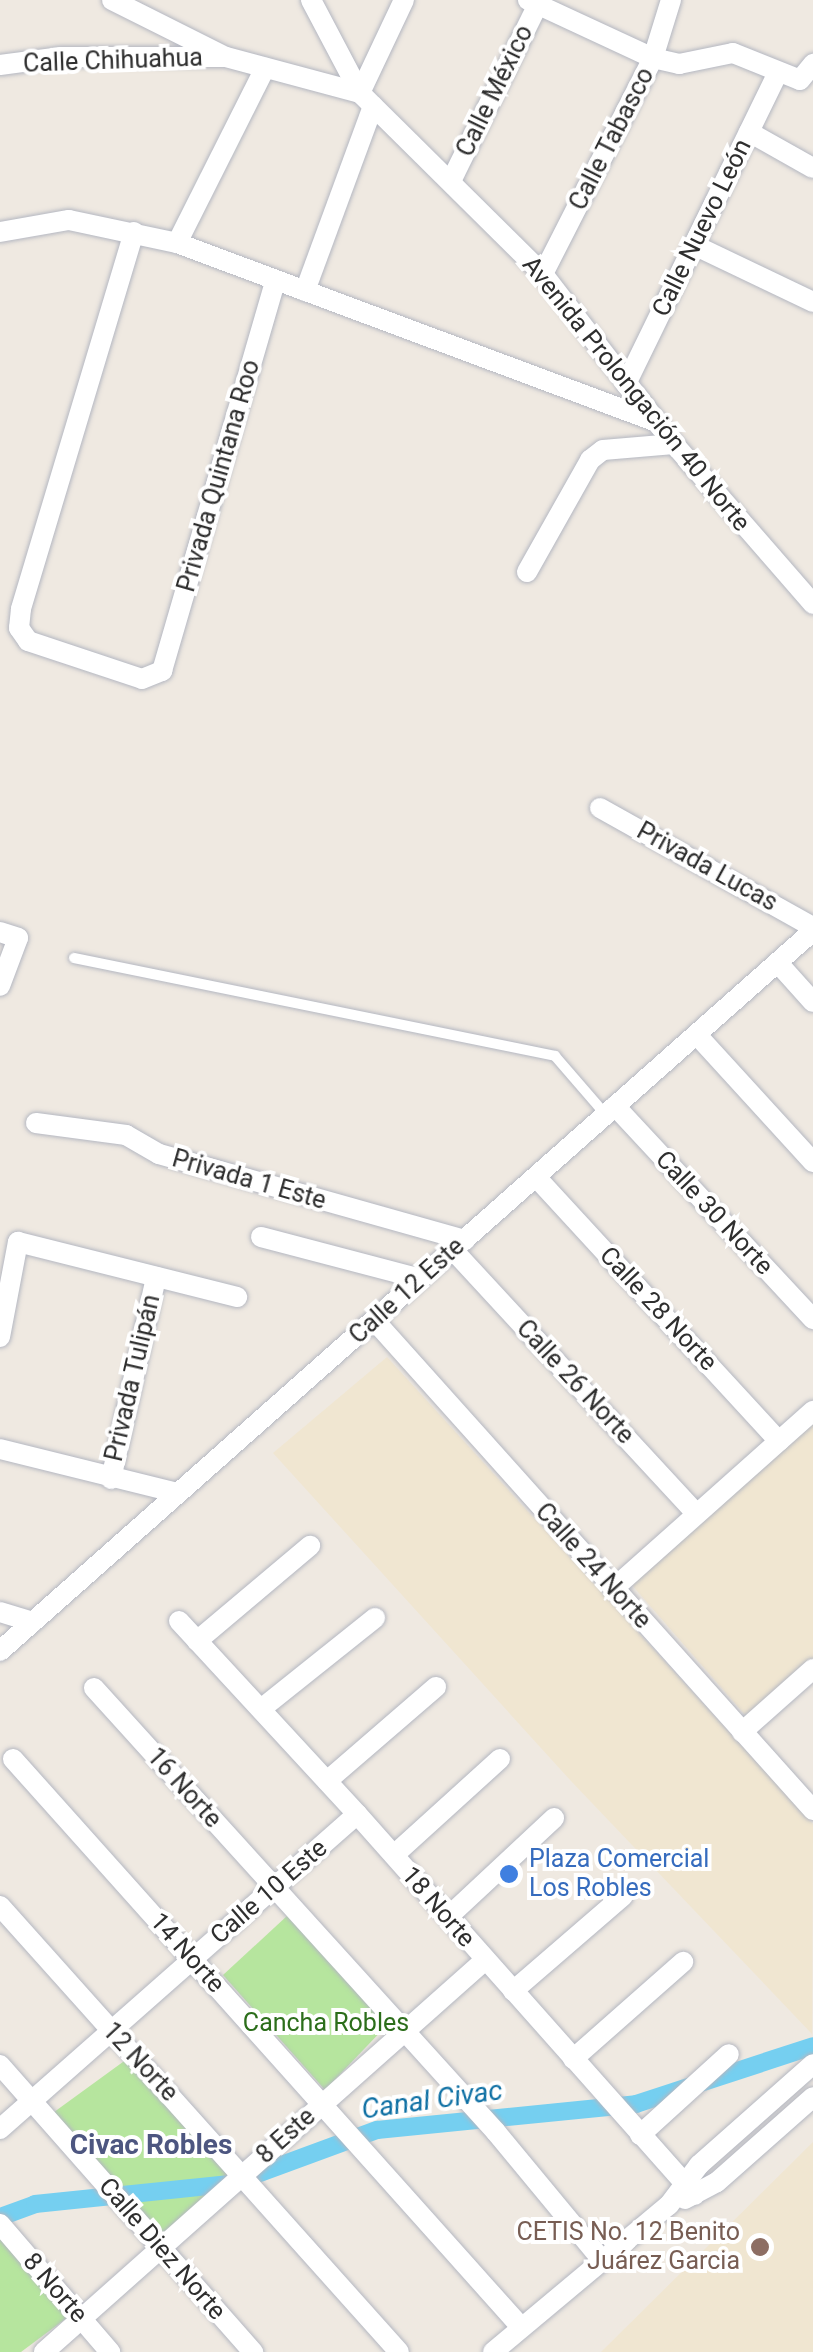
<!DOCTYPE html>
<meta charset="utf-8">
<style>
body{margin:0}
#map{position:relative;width:813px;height:2352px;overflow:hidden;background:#efe9e1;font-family:Roboto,sans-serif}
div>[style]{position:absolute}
.education>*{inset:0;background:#f0e6d1}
.green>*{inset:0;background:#b6e59e}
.canal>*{height:18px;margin:-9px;padding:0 9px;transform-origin:9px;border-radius:9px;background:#75cff0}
.roads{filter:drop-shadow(0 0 2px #b4b7c1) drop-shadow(0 0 2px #b4b7c1)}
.service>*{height:10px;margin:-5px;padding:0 5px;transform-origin:5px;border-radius:5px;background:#fff}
.minor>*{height:20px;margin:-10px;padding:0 10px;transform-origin:10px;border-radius:10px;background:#fff}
.dots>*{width:28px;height:28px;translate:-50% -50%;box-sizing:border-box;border:5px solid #fff;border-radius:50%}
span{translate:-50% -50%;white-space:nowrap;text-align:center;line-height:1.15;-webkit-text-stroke:8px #fff;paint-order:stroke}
.street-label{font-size:25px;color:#2e2e2e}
.shop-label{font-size:25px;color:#366cbe}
.left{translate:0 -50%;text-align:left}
.park-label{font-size:25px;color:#2c6e1b}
.education-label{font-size:25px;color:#785e54}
.right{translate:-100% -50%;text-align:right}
.water-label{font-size:28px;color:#0d6fa3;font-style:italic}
.neighbourhood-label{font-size:28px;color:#4d5680;font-weight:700}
</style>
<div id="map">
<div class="education">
<i style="clip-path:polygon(387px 1357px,813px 1824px,812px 2034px,571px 1781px,273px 1453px)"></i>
<i style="clip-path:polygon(813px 1424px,813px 1659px,746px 1716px,631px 1584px)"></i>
<i style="clip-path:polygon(813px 2142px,813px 2352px,601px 2352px)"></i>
</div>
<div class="green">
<i style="clip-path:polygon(288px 1915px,388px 2024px,325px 2090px,223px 1975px)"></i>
<i style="clip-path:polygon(127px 2059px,236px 2176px,162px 2234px,126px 2203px,50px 2115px)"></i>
<i style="clip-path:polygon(0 2237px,68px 2317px,21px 2352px,0 2352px)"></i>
</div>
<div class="canal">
<i style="left:0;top:2217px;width:37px;rotate:-20deg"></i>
<i style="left:35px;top:2204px;width:196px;rotate:-5.9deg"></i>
<i style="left:230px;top:2184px;width:157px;rotate:-20.2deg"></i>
<i style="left:377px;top:2130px;width:260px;rotate:-5.7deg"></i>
<i style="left:636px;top:2104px;width:186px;rotate:-18.1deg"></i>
</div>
<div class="roads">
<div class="service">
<i style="left:74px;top:958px;width:491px;rotate:11.5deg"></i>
<i style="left:555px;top:1056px;width:78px;rotate:49.2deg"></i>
</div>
<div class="minor">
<i style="left:112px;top:0;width:127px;rotate:26.6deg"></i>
<i style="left:226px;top:57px;width:139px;rotate:15deg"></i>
<i style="left:360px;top:93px;width:103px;rotate:-64.7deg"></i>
<i style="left:311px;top:0;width:105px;rotate:62.2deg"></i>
<i style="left:360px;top:93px;width:257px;rotate:44.7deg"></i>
<i style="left:543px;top:274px;width:215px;rotate:52.4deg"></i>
<i style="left:674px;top:444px;width:212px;rotate:49deg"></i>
<i style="left:528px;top:0;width:138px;rotate:24.9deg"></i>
<i style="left:653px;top:58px;width:27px;rotate:13deg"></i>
<i style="left:679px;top:64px;width:55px;rotate:-11.5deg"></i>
<i style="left:733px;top:53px;width:72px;rotate:21.9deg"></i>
<i style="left:800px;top:80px;width:21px;rotate:-51deg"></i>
<i style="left:0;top:65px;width:62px;rotate:-7.5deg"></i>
<i style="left:61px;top:57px;width:163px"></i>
<i style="left:749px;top:132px;width:73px;rotate:29.4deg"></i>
<i style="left:451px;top:181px;width:202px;rotate:-63.8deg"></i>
<i style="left:0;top:232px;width:70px;rotate:-9.9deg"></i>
<i style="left:69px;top:220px;width:110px;rotate:12deg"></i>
<i style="left:177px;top:243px;width:509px;rotate:20.46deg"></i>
<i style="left:134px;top:232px;width:394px;rotate:106.7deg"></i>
<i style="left:21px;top:609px;width:19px;rotate:96deg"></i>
<i style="left:19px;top:628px;width:16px;rotate:55deg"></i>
<i style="left:28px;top:641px;width:120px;rotate:18.4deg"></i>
<i style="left:142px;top:679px;width:22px;rotate:-22deg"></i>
<i style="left:162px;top:671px;width:406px;rotate:-73.8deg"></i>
<i style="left:177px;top:243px;width:196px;rotate:-63.3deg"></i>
<i style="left:694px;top:245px;width:132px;rotate:25.6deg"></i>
<i style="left:543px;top:274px;width:242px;rotate:-63deg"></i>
<i style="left:653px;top:58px;width:61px;rotate:-72.8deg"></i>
<i style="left:305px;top:291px;width:197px;rotate:-69.8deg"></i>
<i style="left:626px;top:384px;width:347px;rotate:-64deg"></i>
<i style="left:527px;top:572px;width:129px;rotate:-60.6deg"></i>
<i style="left:590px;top:460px;width:16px;rotate:-38deg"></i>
<i style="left:603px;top:450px;width:71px;rotate:-4.8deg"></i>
<i style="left:600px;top:808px;width:244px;rotate:29.2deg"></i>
<i style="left:0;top:932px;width:19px;rotate:18deg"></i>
<i style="left:18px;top:938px;width:51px;rotate:110.6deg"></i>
<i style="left:778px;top:963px;width:52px;rotate:48.1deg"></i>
<i style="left:697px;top:1035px;width:172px;rotate:47.6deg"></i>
<i style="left:615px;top:1106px;width:291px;rotate:47.1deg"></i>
<i style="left:36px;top:1123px;width:91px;rotate:7.6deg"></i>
<i style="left:126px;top:1135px;width:38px;rotate:30deg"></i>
<i style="left:159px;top:1154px;width:318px;rotate:15.7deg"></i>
<i style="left:536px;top:1177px;width:359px;rotate:47.4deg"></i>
<i style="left:261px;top:1237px;width:165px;rotate:14.7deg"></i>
<i style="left:453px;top:1250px;width:359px;rotate:47.3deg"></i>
<i style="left:374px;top:1320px;width:658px;rotate:48.14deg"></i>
<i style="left:0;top:1337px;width:97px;rotate:-79.3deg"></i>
<i style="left:18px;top:1242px;width:226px;rotate:14.1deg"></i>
<i style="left:0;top:1449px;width:183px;rotate:13.9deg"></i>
<i style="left:111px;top:1479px;width:207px;rotate:-77.4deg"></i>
<i style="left:613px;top:1589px;width:268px;rotate:-41.7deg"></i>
<i style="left:0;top:1612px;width:34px;rotate:17deg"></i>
<i style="left:179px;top:1621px;width:263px;rotate:47.3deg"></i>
<i style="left:357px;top:1814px;width:509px;rotate:48.42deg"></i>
<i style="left:197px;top:1641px;width:148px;rotate:-40.1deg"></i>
<i style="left:0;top:1651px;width:1086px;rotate:-41.53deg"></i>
<i style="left:94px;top:1688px;width:599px;rotate:47.84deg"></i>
<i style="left:496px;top:2132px;width:165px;rotate:50.4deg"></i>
<i style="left:261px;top:1709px;width:146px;rotate:-38.6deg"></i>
<i style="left:742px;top:1732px;width:95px;rotate:-41.6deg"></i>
<i style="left:13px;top:1759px;width:762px;rotate:48.19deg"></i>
<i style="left:327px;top:1781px;width:144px;rotate:-40.8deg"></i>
<i style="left:394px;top:1855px;width:143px;rotate:-42.2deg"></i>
<i style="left:0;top:1906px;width:598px;rotate:48.18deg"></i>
<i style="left:448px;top:1917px;width:145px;rotate:-43deg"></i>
<i style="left:513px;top:1991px;width:145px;rotate:-40.8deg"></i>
<i style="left:573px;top:2059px;width:147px;rotate:-41.4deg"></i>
<i style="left:0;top:2065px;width:383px;rotate:48.6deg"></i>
<i style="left:0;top:2129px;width:476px;rotate:-41.4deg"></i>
<i style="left:640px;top:2135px;width:120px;rotate:-42.3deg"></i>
<i style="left:685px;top:2199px;width:36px;rotate:-28deg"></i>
<i style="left:717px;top:2182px;width:128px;rotate:-41.5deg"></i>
<i style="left:0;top:2224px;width:169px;rotate:49.3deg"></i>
<i style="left:44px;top:2352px;width:589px;rotate:-41.63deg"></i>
<i style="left:493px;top:2352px;width:229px;rotate:-39.9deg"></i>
<i style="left:669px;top:2205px;width:50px;rotate:-53.1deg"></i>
<i style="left:699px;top:2165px;width:152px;rotate:-41.5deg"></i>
</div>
</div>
<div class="dots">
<i style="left:509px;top:1874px;background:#3f7fe0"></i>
<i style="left:760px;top:2247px;background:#8d6e63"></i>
</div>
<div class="street-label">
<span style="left:113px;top:61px;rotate:-2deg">Calle Chihuahua</span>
<span style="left:495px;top:91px;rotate:-64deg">Calle México</span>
<span style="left:612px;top:139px;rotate:-63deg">Calle Tabasco</span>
<span style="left:702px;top:228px;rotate:-64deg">Calle Nuevo León</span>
<span style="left:636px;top:394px;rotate:51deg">Avenida Prolongación 40 Norte</span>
<span style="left:219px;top:476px;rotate:-74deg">Privada Quintana Roo</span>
<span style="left:707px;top:867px;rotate:29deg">Privada Lucas</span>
<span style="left:249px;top:1180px;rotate:16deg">Privada 1 Este</span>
<span style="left:714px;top:1213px;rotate:47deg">Calle 30 Norte</span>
<span style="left:407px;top:1291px;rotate:-42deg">Calle 12 Este</span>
<span style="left:658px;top:1309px;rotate:47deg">Calle 28 Norte</span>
<span style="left:133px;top:1378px;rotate:-77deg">Privada Tulipán</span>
<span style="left:575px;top:1382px;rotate:47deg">Calle 26 Norte</span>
<span style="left:593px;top:1566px;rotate:48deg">Calle 24 Norte</span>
<span style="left:184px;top:1788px;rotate:48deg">16 Norte</span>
<span style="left:269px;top:1892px;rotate:-41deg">Calle 10 Este</span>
<span style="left:438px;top:1907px;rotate:49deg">18 Norte</span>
<span style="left:187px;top:1953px;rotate:48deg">14 Norte</span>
<span style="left:140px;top:2062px;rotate:47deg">12 Norte</span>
<span style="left:286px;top:2136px;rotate:-42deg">8 Este</span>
<span style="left:162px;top:2249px;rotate:49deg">Calle Diez Norte</span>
<span style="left:55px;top:2288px;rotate:49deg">8 Norte</span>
</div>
<div class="shop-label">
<span class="left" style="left:529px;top:1874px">Plaza Comercial<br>Los Robles</span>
</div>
<div class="park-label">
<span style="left:326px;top:2023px">Cancha Robles</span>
</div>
<div class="education-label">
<span class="right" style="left:740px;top:2247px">CETIS No. 12 Benito<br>Juárez Garcia</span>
</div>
<div class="water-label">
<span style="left:432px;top:2100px;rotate:-8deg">Canal Civac</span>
</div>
<div class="neighbourhood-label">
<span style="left:151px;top:2145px">Civac Robles</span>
</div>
</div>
